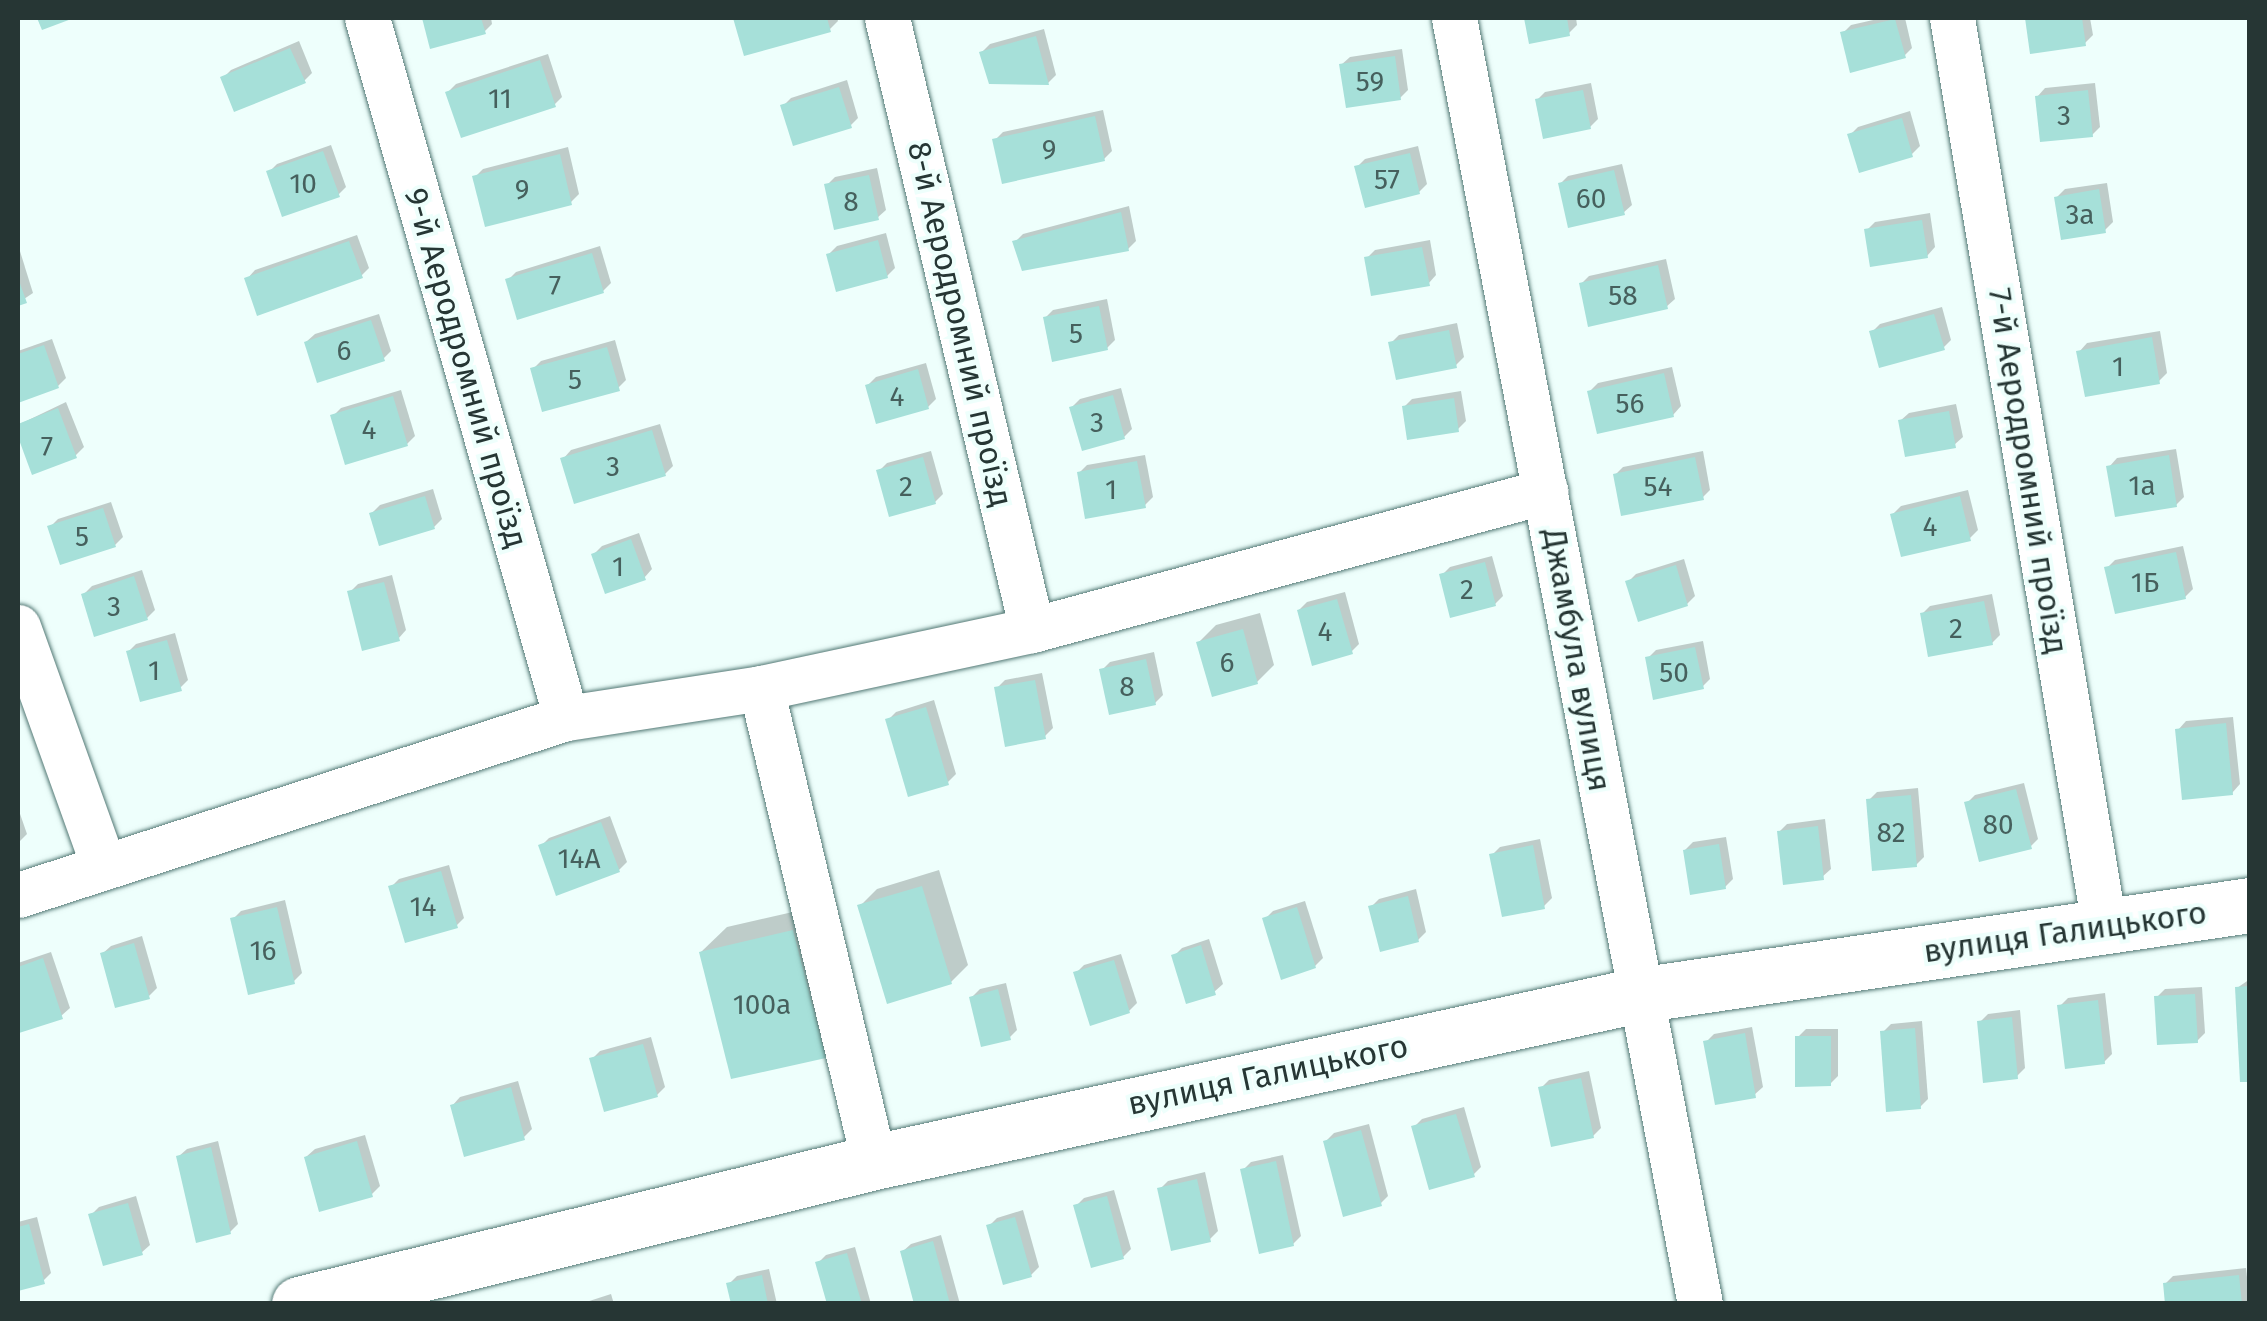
<!DOCTYPE html>
<meta charset="utf-8">
<style>
body{margin:0}
#map{position:relative;width:2267px;height:1321px;overflow:hidden;background:#eefffc;font-family:"Fira Sans",sans-serif}
div>[style]{position:absolute}
.shadow>*{inset:0;background:#0003}
.building>*{inset:0;background:#a6e0d9}
.roads{filter:drop-shadow(0 0 2px #537975) drop-shadow(0 0 2px #537975)}
.street>*{height:45px;margin:-22.5px;padding:0 22.5px;transform-origin:22.5px;border-radius:22.5px;background:#fff}
.secondary>*{height:55px;margin:-27.5px;padding:0 27.5px;transform-origin:27.5px;border-radius:27.5px;background:#fff}
span{translate:-50% -50%;white-space:nowrap;text-align:center;line-height:1.15;-webkit-text-stroke:8px #eefffc;paint-order:stroke}
.number-label{font-size:28px;color:#46605d}
.number-label span{-webkit-text-stroke-width:0}
.street-label{font-size:32px;color:#263634}
.frame{position:absolute;inset:0;border:20px solid #263634;pointer-events:none}
</style>
<div id="map">
<div class="shadow">
<i style="clip-path:polygon(424px 18px,491px 18px,492px 24px,484px 32px,432px 46px)"></i>
<i style="clip-path:polygon(735px 18px,837px 18px,838px 21px,830px 29px,746px 53px)"></i>
<i style="clip-path:polygon(1526px 18px,1576px 18px,1577px 25px,1569px 33px,1531px 41px)"></i>
<i style="clip-path:polygon(1882px 18px,1905px 18px,1912px 48px,1904px 56px,1843px 33px,1851px 25px)"></i>
<i style="clip-path:polygon(2028px 18px,2090px 18px,2093px 35px,2085px 43px,2032px 51px)"></i>
<i style="clip-path:polygon(1044px 29px,1056px 75px,1048px 83px,982px 52px,990px 44px)"></i>
<i style="clip-path:polygon(299px 41px,312px 73px,304px 81px,223px 78px,231px 70px)"></i>
<i style="clip-path:polygon(1402px 49px,1408px 90px,1400px 98px,1341px 65px,1350px 57px)"></i>
<i style="clip-path:polygon(548px 54px,562px 97px,554px 105px,448px 92px,456px 84px)"></i>
<i style="clip-path:polygon(847px 80px,858px 118px,850px 126px,783px 106px,791px 98px)"></i>
<i style="clip-path:polygon(1591px 83px,1598px 119px,1590px 127px,1537px 100px,1545px 92px)"></i>
<i style="clip-path:polygon(2095px 83px,2100px 127px,2092px 135px,2037px 97px,2045px 88px)"></i>
<i style="clip-path:polygon(1103px 110px,1112px 151px,1104px 159px,995px 140px,1003px 132px)"></i>
<i style="clip-path:polygon(1910px 111px,1920px 146px,1912px 154px,1850px 135px,1858px 127px)"></i>
<i style="clip-path:polygon(331px 145px,346px 187px,338px 195px,269px 172px,277px 164px)"></i>
<i style="clip-path:polygon(1418px 146px,1427px 184px,1419px 192px,1357px 167px,1365px 159px)"></i>
<i style="clip-path:polygon(568px 147px,579px 194px,571px 202px,475px 177px,483px 169px)"></i>
<i style="clip-path:polygon(1622px 164px,1632px 205px,1623px 213px,1560px 184px,1568px 176px)"></i>
<i style="clip-path:polygon(877px 168px,886px 210px,877px 218px,827px 185px,835px 177px)"></i>
<i style="clip-path:polygon(2107px 183px,2113px 222px,2105px 230px,2057px 197px,2065px 189px)"></i>
<i style="clip-path:polygon(1129px 206px,1136px 241px,1128px 249px,1015px 242px,1023px 234px)"></i>
<i style="clip-path:polygon(1930px 213px,1935px 247px,1927px 256px,1867px 230px,1875px 222px)"></i>
<i style="clip-path:polygon(886px 233px,895px 268px,887px 276px,829px 254px,837px 246px)"></i>
<i style="clip-path:polygon(357px 235px,369px 268px,361px 276px,247px 279px,255px 270px)"></i>
<i style="clip-path:polygon(1430px 240px,1436px 275px,1428px 284px,1367px 258px,1375px 250px)"></i>
<i style="clip-path:polygon(600px 246px,611px 283px,603px 291px,508px 280px,516px 272px)"></i>
<i style="clip-path:polygon(19px 248px,33px 293px,18px 303px,18px 249px)"></i>
<i style="clip-path:polygon(1666px 259px,1675px 299px,1666px 307px,1581px 284px,1589px 276px)"></i>
<i style="clip-path:polygon(1107px 299px,1115px 340px,1107px 348px,1045px 318px,1053px 310px)"></i>
<i style="clip-path:polygon(1942px 307px,1951px 340px,1943px 348px,1872px 332px,1880px 324px)"></i>
<i style="clip-path:polygon(379px 314px,391px 351px,383px 359px,306px 342px,315px 334px)"></i>
<i style="clip-path:polygon(1457px 323px,1464px 357px,1456px 365px,1391px 343px,1399px 335px)"></i>
<i style="clip-path:polygon(2160px 331px,2167px 373px,2159px 381px,2079px 352px,2087px 343px)"></i>
<i style="clip-path:polygon(52px 339px,66px 378px,58px 386px,18px 401px,18px 351px)"></i>
<i style="clip-path:polygon(615px 340px,626px 380px,618px 388px,533px 369px,541px 361px)"></i>
<i style="clip-path:polygon(926px 363px,936px 399px,928px 407px,868px 385px,876px 377px)"></i>
<i style="clip-path:polygon(1672px 367px,1681px 406px,1673px 415px,1590px 391px,1598px 383px)"></i>
<i style="clip-path:polygon(1121px 388px,1132px 429px,1124px 437px,1072px 407px,1080px 399px)"></i>
<i style="clip-path:polygon(401px 390px,415px 436px,407px 444px,333px 416px,341px 408px)"></i>
<i style="clip-path:polygon(1461px 391px,1466px 421px,1458px 429px,1404px 407px,1412px 399px)"></i>
<i style="clip-path:polygon(66px 402px,84px 447px,76px 455px,34px 472px,18px 425px)"></i>
<i style="clip-path:polygon(1956px 404px,1963px 437px,1954px 445px,1900px 421px,1909px 413px)"></i>
<i style="clip-path:polygon(660px 424px,673px 466px,665px 474px,563px 459px,571px 450px)"></i>
<i style="clip-path:polygon(2176px 449px,2184px 497px,2176px 505px,2109px 467px,2117px 458px)"></i>
<i style="clip-path:polygon(931px 451px,943px 494px,935px 502px,879px 471px,887px 463px)"></i>
<i style="clip-path:polygon(1703px 451px,1710px 490px,1702px 498px,1615px 475px,1623px 467px)"></i>
<i style="clip-path:polygon(1145px 455px,1153px 497px,1145px 505px,1079px 473px,1087px 465px)"></i>
<i style="clip-path:polygon(433px 489px,442px 519px,434px 527px,372px 513px,380px 505px)"></i>
<i style="clip-path:polygon(1968px 490px,1978px 530px,1970px 538px,1893px 514px,1901px 506px)"></i>
<i style="clip-path:polygon(111px 502px,123px 537px,115px 545px,50px 527px,58px 519px)"></i>
<i style="clip-path:polygon(639px 533px,652px 569px,644px 578px,594px 554px,602px 546px)"></i>
<i style="clip-path:polygon(2183px 546px,2193px 589px,2185px 597px,2107px 568px,2115px 560px)"></i>
<i style="clip-path:polygon(1492px 556px,1503px 596px,1495px 604px,1442px 575px,1450px 567px)"></i>
<i style="clip-path:polygon(1684px 559px,1695px 596px,1687px 604px,1628px 582px,1636px 574px)"></i>
<i style="clip-path:polygon(142px 570px,155px 610px,147px 618px,84px 594px,92px 586px)"></i>
<i style="clip-path:polygon(392px 575px,406px 630px,398px 639px,350px 592px,358px 584px)"></i>
<i style="clip-path:polygon(1345px 592px,1359px 644px,1351px 652px,1299px 610px,1307px 602px)"></i>
<i style="clip-path:polygon(1992px 594px,2000px 635px,1992px 643px,1922px 614px,1930px 606px)"></i>
<i style="clip-path:polygon(1260px 613px,1274px 665px,1257px 682px,1199px 642px,1216px 625px)"></i>
<i style="clip-path:polygon(175px 633px,188px 680px,180px 688px,128px 652px,136px 644px)"></i>
<i style="clip-path:polygon(1703px 641px,1710px 679px,1702px 687px,1648px 658px,1656px 650px)"></i>
<i style="clip-path:polygon(1154px 652px,1163px 695px,1155px 703px,1102px 670px,1110px 662px)"></i>
<i style="clip-path:polygon(1042px 673px,1053px 728px,1045px 736px,997px 688px,1005px 680px)"></i>
<i style="clip-path:polygon(934px 700px,956px 774px,948px 782px,888px 720px,896px 712px)"></i>
<i style="clip-path:polygon(2233px 717px,2240px 784px,2232px 793px,2178px 730px,2186px 721px)"></i>
<i style="clip-path:polygon(2024px 783px,2038px 839px,2030px 847px,1967px 803px,1975px 795px)"></i>
<i style="clip-path:polygon(1918px 788px,1924px 857px,1916px 865px,1869px 800px,1877px 792px)"></i>
<i style="clip-path:polygon(18px 808px,27px 834px,18px 843px)"></i>
<i style="clip-path:polygon(610px 816px,627px 862px,619px 870px,541px 846px,549px 838px)"></i>
<i style="clip-path:polygon(1825px 819px,1831px 869px,1822px 877px,1779px 832px,1787px 824px)"></i>
<i style="clip-path:polygon(1726px 837px,1733px 879px,1725px 887px,1685px 850px,1693px 842px)"></i>
<i style="clip-path:polygon(1540px 839px,1552px 898px,1544px 906px,1492px 855px,1500px 847px)"></i>
<i style="clip-path:polygon(449px 865px,464px 918px,456px 926px,391px 887px,399px 879px)"></i>
<i style="clip-path:polygon(939px 870px,968px 965px,951px 982px,860px 906px,877px 889px)"></i>
<i style="clip-path:polygon(1416px 889px,1426px 932px,1418px 940px,1371px 907px,1379px 899px)"></i>
<i style="clip-path:polygon(285px 900px,302px 973px,294px 981px,233px 919px,241px 911px)"></i>
<i style="clip-path:polygon(1305px 901px,1323px 958px,1315px 966px,1265px 919px,1273px 911px)"></i>
<i style="clip-path:polygon(819px 906px,851px 1030px,825px 1056px,701px 952px,727px 927px)"></i>
<i style="clip-path:polygon(142px 936px,157px 988px,149px 996px,102px 954px,111px 946px)"></i>
<i style="clip-path:polygon(1209px 939px,1223px 984px,1214px 992px,1174px 956px,1182px 948px)"></i>
<i style="clip-path:polygon(51px 952px,70px 1008px,61px 1016px,21px 1030px,18px 963px)"></i>
<i style="clip-path:polygon(1121px 954px,1137px 1003px,1129px 1011px,1076px 973px,1084px 965px)"></i>
<i style="clip-path:polygon(2250px 979px,2250px 1079px,2237px 988px)"></i>
<i style="clip-path:polygon(1006px 983px,1017px 1030px,1009px 1038px,972px 997px,980px 989px)"></i>
<i style="clip-path:polygon(2202px 987px,2205px 1033px,2197px 1041px,2157px 997px,2165px 989px)"></i>
<i style="clip-path:polygon(2105px 993px,2112px 1054px,2104px 1062px,2060px 1006px,2068px 998px)"></i>
<i style="clip-path:polygon(2020px 1010px,2025px 1068px,2017px 1076px,1980px 1022px,1988px 1014px)"></i>
<i style="clip-path:polygon(1922px 1021px,1928px 1099px,1920px 1107px,1883px 1032px,1891px 1024px)"></i>
<i style="clip-path:polygon(1752px 1027px,1763px 1087px,1754px 1095px,1706px 1042px,1714px 1034px)"></i>
<i style="clip-path:polygon(1806px 1029px,1838px 1029px,1838px 1076px,1830px 1084px,1798px 1037px)"></i>
<i style="clip-path:polygon(651px 1037px,665px 1087px,657px 1095px,592px 1059px,600px 1051px)"></i>
<i style="clip-path:polygon(1589px 1071px,1601px 1128px,1593px 1136px,1541px 1088px,1549px 1080px)"></i>
<i style="clip-path:polygon(518px 1081px,532px 1129px,524px 1137px,452px 1106px,460px 1097px)"></i>
<i style="clip-path:polygon(1464px 1107px,1481px 1167px,1473px 1175px,1414px 1127px,1422px 1119px)"></i>
<i style="clip-path:polygon(1369px 1124px,1388px 1196px,1380px 1204px,1326px 1141px,1334px 1133px)"></i>
<i style="clip-path:polygon(365px 1135px,380px 1186px,372px 1194px,306px 1157px,315px 1149px)"></i>
<i style="clip-path:polygon(218px 1141px,238px 1224px,230px 1232px,178px 1157px,187px 1149px)"></i>
<i style="clip-path:polygon(1283px 1155px,1301px 1236px,1293px 1244px,1243px 1170px,1251px 1162px)"></i>
<i style="clip-path:polygon(1205px 1172px,1218px 1231px,1210px 1239px,1160px 1189px,1168px 1181px)"></i>
<i style="clip-path:polygon(1114px 1190px,1131px 1249px,1123px 1257px,1076px 1206px,1084px 1198px)"></i>
<i style="clip-path:polygon(136px 1196px,150px 1245px,141px 1253px,91px 1215px,99px 1207px)"></i>
<i style="clip-path:polygon(1023px 1210px,1039px 1267px,1031px 1275px,989px 1226px,997px 1218px)"></i>
<i style="clip-path:polygon(37px 1217px,51px 1273px,43px 1281px,18px 1288px,18px 1222px)"></i>
<i style="clip-path:polygon(941px 1235px,960px 1304px,917px 1304px,902px 1252px,911px 1244px)"></i>
<i style="clip-path:polygon(855px 1247px,871px 1304px,830px 1304px,818px 1263px,826px 1255px)"></i>
<i style="clip-path:polygon(2246px 1268px,2250px 1304px,2167px 1304px,2165px 1284px,2173px 1276px)"></i>
<i style="clip-path:polygon(769px 1269px,777px 1304px,733px 1304px,729px 1284px,737px 1276px)"></i>
<i style="clip-path:polygon(611px 1294px,614px 1304px,580px 1304px)"></i>
</div>
<div class="building">
<i style="clip-path:polygon(37px 18px,74px 18px,42px 30px)"></i>
<i style="clip-path:polygon(422px 18px,481px 18px,486px 34px,430px 49px)"></i>
<i style="clip-path:polygon(733px 18px,827px 18px,831px 32px,744px 56px)"></i>
<i style="clip-path:polygon(1524px 18px,1567px 18px,1570px 36px,1529px 44px)"></i>
<i style="clip-path:polygon(2025px 18px,2082px 18px,2086px 46px,2030px 54px)"></i>
<i style="clip-path:polygon(1895px 19px,1906px 58px,1850px 73px,1840px 32px)"></i>
<i style="clip-path:polygon(1036px 36px,1049px 85px,989px 84px,979px 52px)"></i>
<i style="clip-path:polygon(290px 48px,306px 83px,234px 112px,220px 77px)"></i>
<i style="clip-path:polygon(1395px 56px,1401px 100px,1346px 108px,1339px 64px)"></i>
<i style="clip-path:polygon(540px 60px,556px 107px,461px 138px,445px 92px)"></i>
<i style="clip-path:polygon(839px 87px,852px 128px,793px 146px,780px 105px)"></i>
<i style="clip-path:polygon(1583px 90px,1591px 129px,1543px 139px,1535px 99px)"></i>
<i style="clip-path:polygon(2088px 90px,2093px 137px,2040px 142px,2035px 96px)"></i>
<i style="clip-path:polygon(1095px 116px,1105px 161px,1002px 184px,992px 139px)"></i>
<i style="clip-path:polygon(1902px 118px,1913px 157px,1859px 173px,1847px 134px)"></i>
<i style="clip-path:polygon(323px 151px,340px 197px,282px 217px,266px 171px)"></i>
<i style="clip-path:polygon(1410px 153px,1420px 194px,1365px 208px,1354px 166px)"></i>
<i style="clip-path:polygon(560px 154px,572px 205px,485px 227px,472px 176px)"></i>
<i style="clip-path:polygon(1614px 170px,1625px 215px,1568px 228px,1558px 183px)"></i>
<i style="clip-path:polygon(869px 175px,879px 220px,834px 230px,824px 184px)"></i>
<i style="clip-path:polygon(2099px 189px,2106px 233px,2061px 240px,2054px 197px)"></i>
<i style="clip-path:polygon(1121px 212px,1129px 251px,1022px 271px,1012px 241px)"></i>
<i style="clip-path:polygon(1922px 220px,1928px 258px,1870px 267px,1864px 229px)"></i>
<i style="clip-path:polygon(878px 240px,888px 278px,836px 292px,826px 254px)"></i>
<i style="clip-path:polygon(349px 241px,363px 278px,257px 316px,244px 278px)"></i>
<i style="clip-path:polygon(1422px 247px,1430px 286px,1371px 296px,1364px 257px)"></i>
<i style="clip-path:polygon(592px 253px,604px 293px,517px 320px,505px 279px)"></i>
<i style="clip-path:polygon(1658px 265px,1668px 309px,1588px 327px,1579px 283px)"></i>
<i style="clip-path:polygon(18px 278px,27px 303px,18px 306px)"></i>
<i style="clip-path:polygon(1099px 306px,1108px 350px,1052px 362px,1043px 317px)"></i>
<i style="clip-path:polygon(1934px 314px,1945px 350px,1879px 368px,1869px 331px)"></i>
<i style="clip-path:polygon(371px 320px,385px 361px,317px 383px,304px 342px)"></i>
<i style="clip-path:polygon(1449px 330px,1457px 368px,1396px 380px,1388px 342px)"></i>
<i style="clip-path:polygon(2152px 337px,2160px 384px,2085px 397px,2076px 351px)"></i>
<i style="clip-path:polygon(44px 345px,59px 388px,18px 403px,18px 354px)"></i>
<i style="clip-path:polygon(607px 347px,620px 391px,542px 412px,530px 368px)"></i>
<i style="clip-path:polygon(918px 369px,929px 409px,876px 424px,865px 385px)"></i>
<i style="clip-path:polygon(1664px 373px,1674px 417px,1597px 434px,1587px 391px)"></i>
<i style="clip-path:polygon(1113px 395px,1125px 439px,1082px 451px,1069px 407px)"></i>
<i style="clip-path:polygon(393px 396px,408px 446px,345px 465px,330px 415px)"></i>
<i style="clip-path:polygon(1454px 398px,1459px 432px,1407px 440px,1402px 406px)"></i>
<i style="clip-path:polygon(58px 408px,77px 458px,32px 475px,18px 437px,18px 424px)"></i>
<i style="clip-path:polygon(1949px 411px,1956px 448px,1905px 457px,1898px 420px)"></i>
<i style="clip-path:polygon(652px 430px,666px 476px,574px 504px,560px 458px)"></i>
<i style="clip-path:polygon(2169px 455px,2177px 507px,2115px 517px,2106px 466px)"></i>
<i style="clip-path:polygon(923px 457px,936px 504px,889px 517px,876px 470px)"></i>
<i style="clip-path:polygon(1695px 457px,1704px 500px,1621px 516px,1613px 474px)"></i>
<i style="clip-path:polygon(1137px 461px,1146px 508px,1085px 519px,1077px 472px)"></i>
<i style="clip-path:polygon(425px 496px,435px 529px,379px 546px,369px 513px)"></i>
<i style="clip-path:polygon(1960px 496px,1971px 541px,1901px 557px,1890px 514px)"></i>
<i style="clip-path:polygon(103px 508px,116px 547px,60px 565px,47px 526px)"></i>
<i style="clip-path:polygon(631px 539px,646px 580px,605px 594px,591px 554px)"></i>
<i style="clip-path:polygon(2176px 552px,2186px 599px,2115px 614px,2104px 567px)"></i>
<i style="clip-path:polygon(1485px 562px,1496px 606px,1450px 618px,1439px 574px)"></i>
<i style="clip-path:polygon(1676px 565px,1688px 606px,1638px 622px,1625px 581px)"></i>
<i style="clip-path:polygon(134px 576px,148px 620px,94px 637px,81px 594px)"></i>
<i style="clip-path:polygon(384px 582px,400px 641px,362px 651px,347px 591px)"></i>
<i style="clip-path:polygon(1337px 599px,1353px 654px,1312px 666px,1297px 610px)"></i>
<i style="clip-path:polygon(1984px 601px,1993px 645px,1928px 657px,1920px 613px)"></i>
<i style="clip-path:polygon(1243px 629px,1258px 684px,1212px 697px,1196px 642px)"></i>
<i style="clip-path:polygon(167px 640px,182px 691px,140px 702px,126px 651px)"></i>
<i style="clip-path:polygon(1695px 647px,1704px 689px,1653px 700px,1645px 657px)"></i>
<i style="clip-path:polygon(1146px 659px,1156px 705px,1109px 715px,1099px 669px)"></i>
<i style="clip-path:polygon(1035px 680px,1046px 739px,1005px 747px,994px 687px)"></i>
<i style="clip-path:polygon(926px 707px,949px 785px,908px 797px,885px 719px)"></i>
<i style="clip-path:polygon(2226px 723px,2233px 795px,2182px 800px,2175px 729px)"></i>
<i style="clip-path:polygon(2016px 789px,2032px 849px,1979px 862px,1964px 802px)"></i>
<i style="clip-path:polygon(1911px 795px,1917px 867px,1872px 871px,1866px 799px)"></i>
<i style="clip-path:polygon(601px 822px,620px 872px,556px 896px,538px 845px)"></i>
<i style="clip-path:polygon(1818px 826px,1824px 880px,1783px 885px,1777px 831px)"></i>
<i style="clip-path:polygon(1719px 844px,1726px 889px,1690px 895px,1683px 850px)"></i>
<i style="clip-path:polygon(1533px 845px,1545px 909px,1502px 917px,1489px 854px)"></i>
<i style="clip-path:polygon(441px 871px,458px 928px,405px 943px,388px 886px)"></i>
<i style="clip-path:polygon(922px 886px,952px 984px,887px 1004px,857px 905px)"></i>
<i style="clip-path:polygon(1408px 896px,1419px 942px,1380px 952px,1368px 906px)"></i>
<i style="clip-path:polygon(277px 907px,295px 984px,248px 995px,230px 918px)"></i>
<i style="clip-path:polygon(1297px 907px,1316px 968px,1281px 980px,1262px 918px)"></i>
<i style="clip-path:polygon(793px 930px,826px 1058px,731px 1079px,699px 952px)"></i>
<i style="clip-path:polygon(134px 943px,150px 999px,115px 1008px,100px 953px)"></i>
<i style="clip-path:polygon(1201px 945px,1216px 995px,1186px 1004px,1171px 955px)"></i>
<i style="clip-path:polygon(43px 958px,63px 1019px,19px 1033px,18px 967px)"></i>
<i style="clip-path:polygon(1114px 960px,1130px 1013px,1090px 1026px,1073px 972px)"></i>
<i style="clip-path:polygon(2250px 986px,2250px 1082px,2240px 1082px,2235px 987px)"></i>
<i style="clip-path:polygon(998px 989px,1011px 1040px,981px 1047px,969px 997px)"></i>
<i style="clip-path:polygon(2195px 994px,2198px 1043px,2157px 1045px,2154px 996px)"></i>
<i style="clip-path:polygon(2098px 1000px,2105px 1064px,2065px 1069px,2057px 1005px)"></i>
<i style="clip-path:polygon(2012px 1017px,2018px 1079px,1983px 1083px,1977px 1021px)"></i>
<i style="clip-path:polygon(1915px 1028px,1921px 1109px,1886px 1112px,1880px 1031px)"></i>
<i style="clip-path:polygon(1745px 1033px,1756px 1098px,1715px 1105px,1703px 1041px)"></i>
<i style="clip-path:polygon(1795px 1036px,1831px 1036px,1831px 1086px,1795px 1087px)"></i>
<i style="clip-path:polygon(643px 1044px,658px 1097px,604px 1112px,589px 1058px)"></i>
<i style="clip-path:polygon(1581px 1078px,1594px 1138px,1551px 1147px,1538px 1087px)"></i>
<i style="clip-path:polygon(511px 1087px,525px 1140px,464px 1157px,450px 1105px)"></i>
<i style="clip-path:polygon(1456px 1114px,1475px 1177px,1429px 1190px,1411px 1126px)"></i>
<i style="clip-path:polygon(1361px 1130px,1382px 1206px,1343px 1217px,1323px 1141px)"></i>
<i style="clip-path:polygon(357px 1141px,373px 1197px,319px 1212px,304px 1157px)"></i>
<i style="clip-path:polygon(211px 1147px,231px 1234px,196px 1243px,176px 1156px)"></i>
<i style="clip-path:polygon(1276px 1161px,1294px 1246px,1259px 1254px,1240px 1169px)"></i>
<i style="clip-path:polygon(1197px 1179px,1211px 1242px,1171px 1251px,1157px 1188px)"></i>
<i style="clip-path:polygon(1107px 1196px,1124px 1259px,1091px 1268px,1073px 1205px)"></i>
<i style="clip-path:polygon(128px 1203px,143px 1255px,103px 1266px,88px 1214px)"></i>
<i style="clip-path:polygon(1015px 1217px,1032px 1277px,1003px 1285px,986px 1225px)"></i>
<i style="clip-path:polygon(29px 1224px,45px 1284px,18px 1291px,18px 1227px)"></i>
<i style="clip-path:polygon(933px 1241px,950px 1304px,914px 1304px,900px 1251px)"></i>
<i style="clip-path:polygon(847px 1253px,862px 1304px,827px 1304px,815px 1262px)"></i>
<i style="clip-path:polygon(762px 1275px,768px 1304px,731px 1304px,726px 1283px)"></i>
<i style="clip-path:polygon(2239px 1275px,2242px 1304px,2165px 1304px,2163px 1283px)"></i>
</div>
<div class="roads">
<div class="street">
<i style="left:367px;top:18px;width:728px;rotate:74.13deg"></i>
<i style="left:887px;top:18px;width:629px;rotate:76.67deg"></i>
<i style="left:1454px;top:18px;width:1309px;rotate:79.17deg"></i>
<i style="left:1952px;top:18px;width:920px;rotate:80.49deg"></i>
<i style="left:18px;top:627px;width:255px;rotate:70.3deg"></i>
<i style="left:761px;top:688px;width:487px;rotate:76.6deg"></i>
<i style="left:18px;top:895px;width:576px;rotate:-17.9deg"></i>
<i style="left:566px;top:718px;width:197px;rotate:-8.7deg"></i>
<i style="left:761px;top:688px;width:277px;rotate:-12.1deg"></i>
<i style="left:1032px;top:630px;width:532px;rotate:-15.13deg"></i>
</div>
<div class="secondary">
<i style="left:299px;top:1304px;width:592px;rotate:-13.87deg"></i>
<i style="left:874px;top:1162px;width:782px;rotate:-12.33deg"></i>
<i style="left:1638px;top:995px;width:619px;rotate:-8.37deg"></i>
</div>
</div>
<div class="number-label">
<span style="left:1370px;top:82px">59</span>
<span style="left:500px;top:99px">11</span>
<span style="left:2064px;top:116px">3</span>
<span style="left:1049px;top:150px">9</span>
<span style="left:1387px;top:180px">57</span>
<span style="left:303px;top:184px">10</span>
<span style="left:522px;top:190px">9</span>
<span style="left:1591px;top:199px">60</span>
<span style="left:851px;top:202px">8</span>
<span style="left:2080px;top:215px">3а</span>
<span style="left:555px;top:286px">7</span>
<span style="left:1623px;top:296px">58</span>
<span style="left:1076px;top:334px">5</span>
<span style="left:344px;top:351px">6</span>
<span style="left:2118px;top:367px">1</span>
<span style="left:575px;top:380px">5</span>
<span style="left:897px;top:397px">4</span>
<span style="left:1630px;top:404px">56</span>
<span style="left:1097px;top:423px">3</span>
<span style="left:369px;top:430px">4</span>
<span style="left:47px;top:447px">7</span>
<span style="left:613px;top:467px">3</span>
<span style="left:2142px;top:486px">1а</span>
<span style="left:906px;top:487px">2</span>
<span style="left:1658px;top:487px">54</span>
<span style="left:1111px;top:490px">1</span>
<span style="left:1930px;top:527px">4</span>
<span style="left:82px;top:537px">5</span>
<span style="left:618px;top:567px">1</span>
<span style="left:2145px;top:583px">1Б</span>
<span style="left:1467px;top:590px">2</span>
<span style="left:114px;top:607px">3</span>
<span style="left:1956px;top:629px">2</span>
<span style="left:1325px;top:632px">4</span>
<span style="left:1227px;top:663px">6</span>
<span style="left:154px;top:671px">1</span>
<span style="left:1674px;top:673px">50</span>
<span style="left:1127px;top:687px">8</span>
<span style="left:1998px;top:825px">80</span>
<span style="left:1891px;top:833px">82</span>
<span style="left:579px;top:859px">14А</span>
<span style="left:423px;top:907px">14</span>
<span style="left:263px;top:951px">16</span>
<span style="left:762px;top:1005px">100а</span>
</div>
<div class="street-label">
<span style="left:960px;top:324px;rotate:77deg">8-й Аеродромний проїзд</span>
<span style="left:466px;top:368px;rotate:74deg">9-й Аеродромний проїзд</span>
<span style="left:2028px;top:471px;rotate:81deg">7-й Аеродромний проїзд</span>
<span style="left:1577px;top:660px;rotate:80deg">Джамбула вулиця</span>
<span style="left:2065px;top:932px;rotate:-8deg">вулиця Галицького</span>
<span style="left:1268px;top:1075px;rotate:-12deg">вулиця Галицького</span>
</div>
<div class="frame"></div>
</div>
